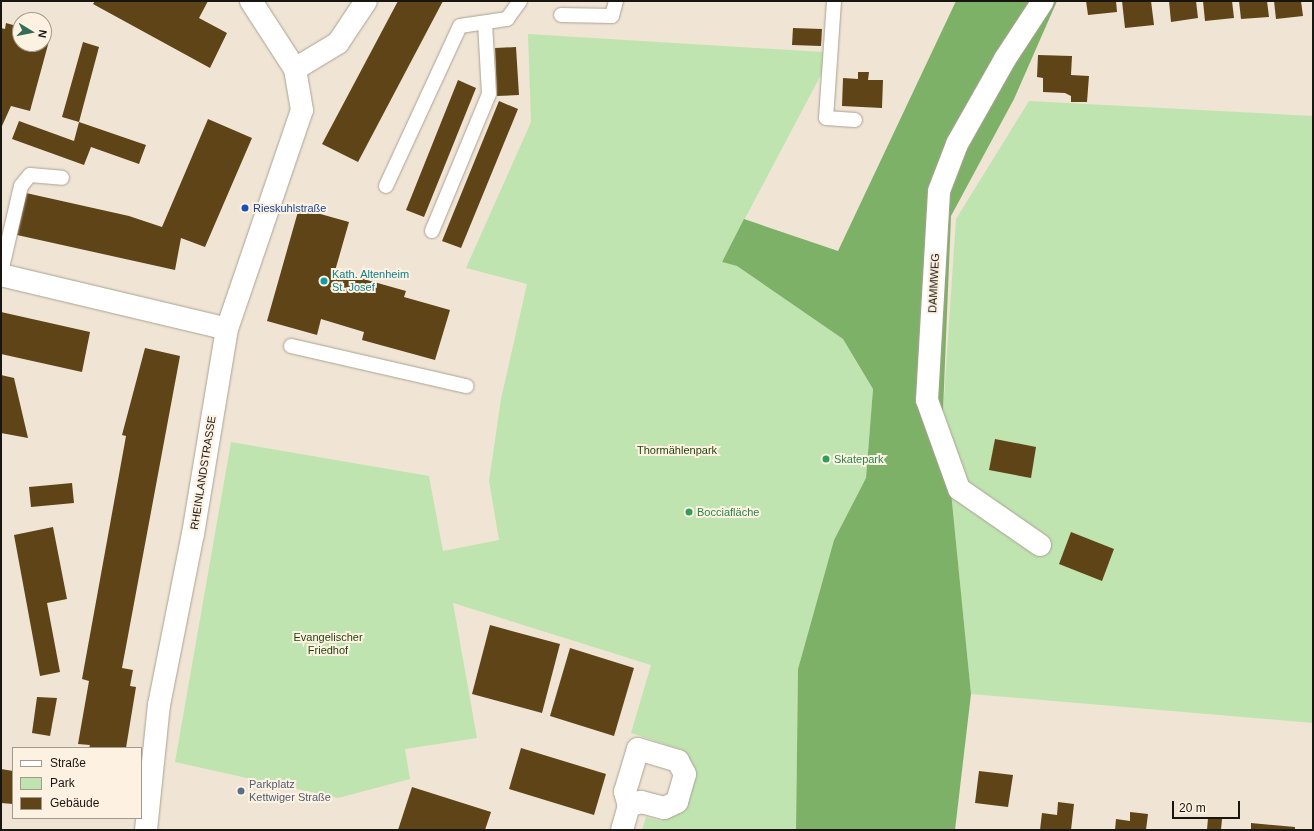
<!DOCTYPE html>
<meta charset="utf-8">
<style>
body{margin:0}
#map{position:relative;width:1314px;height:831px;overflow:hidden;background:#f0e5d5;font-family:Arial,sans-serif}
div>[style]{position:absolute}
.green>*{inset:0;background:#bfe4b0}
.forest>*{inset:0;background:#7db167}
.building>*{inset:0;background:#5f4418}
.roads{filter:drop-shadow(0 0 1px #aba192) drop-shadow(0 0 1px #aba192)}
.service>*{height:14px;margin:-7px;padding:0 7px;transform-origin:7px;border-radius:7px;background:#fff}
.minor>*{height:22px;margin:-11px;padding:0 11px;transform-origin:11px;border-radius:11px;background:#fff}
.tertiary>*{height:22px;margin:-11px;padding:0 11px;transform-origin:11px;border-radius:11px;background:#fff}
.dots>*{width:11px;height:11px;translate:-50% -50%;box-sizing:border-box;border:2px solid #fdf2e2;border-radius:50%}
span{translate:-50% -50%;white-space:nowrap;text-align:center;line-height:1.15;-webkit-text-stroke:4px #fdf2e2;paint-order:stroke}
.transit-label{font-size:11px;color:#164399}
.left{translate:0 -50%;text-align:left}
.culture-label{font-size:11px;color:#0d838f}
.street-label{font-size:11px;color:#191510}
.park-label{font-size:11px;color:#1d3f0b}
.leisure-label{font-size:11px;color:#27864d}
.service-label{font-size:11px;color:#4e5e75}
.frame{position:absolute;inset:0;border:2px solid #191510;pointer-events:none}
.legend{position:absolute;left:12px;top:747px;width:130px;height:72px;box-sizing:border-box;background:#fdf2e2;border:1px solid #a29a8e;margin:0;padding:5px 7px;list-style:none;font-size:12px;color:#191510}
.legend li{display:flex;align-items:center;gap:8px;height:20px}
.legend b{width:20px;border:1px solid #a29a8e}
.north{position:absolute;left:12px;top:12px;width:40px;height:40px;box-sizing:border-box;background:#fdf2e2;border:1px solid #a29a8e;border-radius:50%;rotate:100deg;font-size:11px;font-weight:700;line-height:16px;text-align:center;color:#191510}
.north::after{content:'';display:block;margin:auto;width:14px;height:18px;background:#336d56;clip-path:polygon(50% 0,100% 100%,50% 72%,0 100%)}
.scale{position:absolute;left:1172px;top:801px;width:68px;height:18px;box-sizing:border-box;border:2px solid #191510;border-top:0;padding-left:5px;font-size:12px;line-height:14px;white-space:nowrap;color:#191510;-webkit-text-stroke:3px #fdf2e2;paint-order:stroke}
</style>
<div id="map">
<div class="green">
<i style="clip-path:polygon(528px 34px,823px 52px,823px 71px,722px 262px,737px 266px,843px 339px,873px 389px,866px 478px,834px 540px,798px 669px,796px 830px,642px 830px,646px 817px,661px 821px,686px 808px,696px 776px,683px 750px,631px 733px,651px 665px,453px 603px,477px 738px,405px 749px,410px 779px,338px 798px,175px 762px,231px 442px,429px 476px,443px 551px,499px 540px,489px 481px,501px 399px,527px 284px,466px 268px,531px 122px)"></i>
<i style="clip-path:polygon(1029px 101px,1313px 116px,1313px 723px,971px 694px,943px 412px,956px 219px)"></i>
</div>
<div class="forest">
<i style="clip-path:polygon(956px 1px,1057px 1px,1014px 99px,951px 216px,943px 411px,971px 694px,955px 830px,796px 830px,798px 669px,834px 540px,866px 478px,873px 389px,843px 339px,737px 266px,722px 262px,744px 219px,838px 251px)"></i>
</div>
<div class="building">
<i style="clip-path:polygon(95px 1px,208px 1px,199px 18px,227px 33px,210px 68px,93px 4px)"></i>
<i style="clip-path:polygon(398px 1px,443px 1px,358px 162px,322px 144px)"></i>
<i style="clip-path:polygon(1086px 1px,1116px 1px,1117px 12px,1088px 15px)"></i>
<i style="clip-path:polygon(1122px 1px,1151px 1px,1154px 25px,1125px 28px)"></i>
<i style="clip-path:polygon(1169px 1px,1196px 1px,1198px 18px,1171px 22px)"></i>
<i style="clip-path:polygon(1203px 1px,1232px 1px,1234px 18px,1205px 21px)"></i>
<i style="clip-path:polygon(1239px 1px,1267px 1px,1269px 17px,1241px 19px)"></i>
<i style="clip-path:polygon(1274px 1px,1301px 1px,1303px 16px,1276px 19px)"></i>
<i style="clip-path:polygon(6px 23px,20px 27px,20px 44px,49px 41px,30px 111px,11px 106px,2px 126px,1px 28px,5px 29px)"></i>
<i style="clip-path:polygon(793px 28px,822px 29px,821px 46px,792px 45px)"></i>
<i style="clip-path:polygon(83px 42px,99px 47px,79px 122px,62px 117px)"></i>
<i style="clip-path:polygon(516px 47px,519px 95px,497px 96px,495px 48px)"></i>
<i style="clip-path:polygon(1038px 55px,1072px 56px,1071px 75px,1089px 76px,1087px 102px,1071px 102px,1071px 96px,1065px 93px,1043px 92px,1043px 78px,1037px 77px)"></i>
<i style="clip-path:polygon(858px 72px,869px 72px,868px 80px,883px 80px,882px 108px,842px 106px,843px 78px,858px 79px)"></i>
<i style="clip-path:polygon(458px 80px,476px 88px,424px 217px,406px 210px)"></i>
<i style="clip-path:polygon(499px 101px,518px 109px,461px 248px,442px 241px)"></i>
<i style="clip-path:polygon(208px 119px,252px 138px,205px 247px,181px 238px,175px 270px,17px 235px,26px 193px,129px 216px,162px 227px)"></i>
<i style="clip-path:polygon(19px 121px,74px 141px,79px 122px,146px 145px,139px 164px,91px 147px,84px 165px,12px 139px)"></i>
<i style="clip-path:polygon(299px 208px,349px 222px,335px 271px,406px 291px,404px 297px,450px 310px,435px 360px,362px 340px,364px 332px,321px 319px,317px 335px,267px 321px)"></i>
<i style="clip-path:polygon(1px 312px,90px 332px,82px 372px,1px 354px)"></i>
<i style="clip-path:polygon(145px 348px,180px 356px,122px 668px,133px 670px,130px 686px,136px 687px,126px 748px,89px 748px,90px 745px,78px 744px,89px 681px,82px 679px,126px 436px,122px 435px)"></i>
<i style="clip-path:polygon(1px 375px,14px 378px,28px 438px,1px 433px)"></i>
<i style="clip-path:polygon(995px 439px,1036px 447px,1031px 478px,989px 470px)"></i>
<i style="clip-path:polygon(72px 483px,74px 503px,31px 507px,29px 487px)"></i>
<i style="clip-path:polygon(53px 527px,67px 599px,47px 603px,60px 672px,40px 676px,14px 535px)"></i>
<i style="clip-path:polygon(1071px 532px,1114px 549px,1102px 581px,1059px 564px)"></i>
<i style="clip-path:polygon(490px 625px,560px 644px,542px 713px,472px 694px)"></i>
<i style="clip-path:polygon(570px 648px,634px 668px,614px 736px,550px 716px)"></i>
<i style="clip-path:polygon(37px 697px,57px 698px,50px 736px,32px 733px)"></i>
<i style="clip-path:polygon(521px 748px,606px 774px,594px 815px,509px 789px)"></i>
<i style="clip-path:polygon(1px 769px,13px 771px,13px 804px,1px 803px)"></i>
<i style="clip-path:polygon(979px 771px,1013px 775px,1008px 807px,975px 803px)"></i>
<i style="clip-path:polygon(412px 787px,491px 812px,485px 830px,398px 830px)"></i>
<i style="clip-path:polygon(1058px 802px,1074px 804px,1071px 830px,1040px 830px,1042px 813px,1057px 815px)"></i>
<i style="clip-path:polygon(1130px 812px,1148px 814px,1146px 830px,1115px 830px,1116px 819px,1130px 821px)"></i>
<i style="clip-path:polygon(1208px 818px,1222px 819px,1221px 830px,1207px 830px)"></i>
<i style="clip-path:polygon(1251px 823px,1295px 827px,1295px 830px,1251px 830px)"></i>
</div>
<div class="roads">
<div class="service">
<i style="left:834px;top:1px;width:117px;rotate:93.9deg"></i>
<i style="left:826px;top:118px;width:29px;rotate:4deg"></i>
<i style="left:561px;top:15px;width:51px;rotate:1.1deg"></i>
<i style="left:612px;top:16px;width:16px;rotate:-75deg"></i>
<i style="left:386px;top:186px;width:176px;rotate:-65.2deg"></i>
<i style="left:460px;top:26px;width:48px;rotate:-8.5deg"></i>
<i style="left:507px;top:19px;width:22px;rotate:-54deg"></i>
<i style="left:432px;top:231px;width:148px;rotate:-67.4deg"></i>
<i style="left:489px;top:94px;width:71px;rotate:-93.2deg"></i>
<i style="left:1px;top:272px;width:88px;rotate:-76.9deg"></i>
<i style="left:21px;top:186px;width:14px;rotate:-51deg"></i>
<i style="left:30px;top:175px;width:32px;rotate:5deg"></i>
<i style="left:291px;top:346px;width:180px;rotate:12.9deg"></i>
</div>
<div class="minor">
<i style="left:295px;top:69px;width:50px;rotate:-31.2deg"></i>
<i style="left:338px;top:43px;width:50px;rotate:-56.3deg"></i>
<i style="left:1px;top:275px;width:232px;rotate:13.4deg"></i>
<i style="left:1040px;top:545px;width:98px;rotate:-145.3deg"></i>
<i style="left:959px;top:489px;width:95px;rotate:-109.8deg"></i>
<i style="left:927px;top:400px;width:209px;rotate:-86.7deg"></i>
<i style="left:939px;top:191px;width:50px;rotate:-69deg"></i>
<i style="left:957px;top:144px;width:98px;rotate:-60.5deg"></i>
<i style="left:1005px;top:59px;width:69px;rotate:-56.8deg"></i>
<i style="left:622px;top:830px;width:25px;rotate:-74deg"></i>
<i style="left:629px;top:806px;width:15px;rotate:-106deg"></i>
<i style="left:625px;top:792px;width:45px;rotate:-73.2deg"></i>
<i style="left:638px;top:749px;width:42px;rotate:16.7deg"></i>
<i style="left:678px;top:761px;width:15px;rotate:62deg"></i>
<i style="left:685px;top:774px;width:29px;rotate:106deg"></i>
<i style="left:677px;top:802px;width:14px;rotate:155deg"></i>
<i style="left:664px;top:808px;width:24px;rotate:-165deg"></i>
<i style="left:641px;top:802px;width:13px;rotate:162deg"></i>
</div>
<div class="tertiary">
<i style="left:146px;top:830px;width:126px;rotate:-84.1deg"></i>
<i style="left:159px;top:705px;width:174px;rotate:-78.8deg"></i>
<i style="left:193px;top:534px;width:208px;rotate:-80.6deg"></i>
<i style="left:227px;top:329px;width:231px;rotate:-71.1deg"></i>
<i style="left:302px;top:110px;width:42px;rotate:-99.7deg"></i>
<i style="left:295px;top:69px;width:81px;rotate:-122.9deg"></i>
</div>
</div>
<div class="dots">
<i style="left:245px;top:208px;background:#1a4fb4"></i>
<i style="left:324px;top:281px;background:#0f9aa8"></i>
<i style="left:826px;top:459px;background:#2e9e5b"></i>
<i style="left:689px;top:512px;background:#2e9e5b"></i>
<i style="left:241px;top:791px;background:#5c6f8a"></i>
</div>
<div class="transit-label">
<span class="left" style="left:253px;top:208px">Rieskuhlstraße</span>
</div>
<div class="culture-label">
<span class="left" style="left:332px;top:281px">Kath. Altenheim<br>St. Josef</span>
</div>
<div class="street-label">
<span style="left:934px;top:283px;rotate:-87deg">DAMMWEG</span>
<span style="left:203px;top:473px;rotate:-81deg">RHEINLANDSTRASSE</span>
</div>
<div class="park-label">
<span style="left:677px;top:450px">Thormählenpark</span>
<span style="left:328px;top:644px">Evangelischer<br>Friedhof</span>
</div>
<div class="leisure-label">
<span class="left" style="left:834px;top:459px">Skatepark</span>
<span class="left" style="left:697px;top:512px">Bocciafläche</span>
</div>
<div class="service-label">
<span class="left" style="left:249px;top:791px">Parkplatz<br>Kettwiger Straße</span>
</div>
<div class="frame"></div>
<ul class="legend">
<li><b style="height:5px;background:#fff"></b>Straße</li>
<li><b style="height:11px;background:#bfe4b0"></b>Park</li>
<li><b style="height:11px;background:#5f4418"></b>Gebäude</li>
</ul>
<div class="north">N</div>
<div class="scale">20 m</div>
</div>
